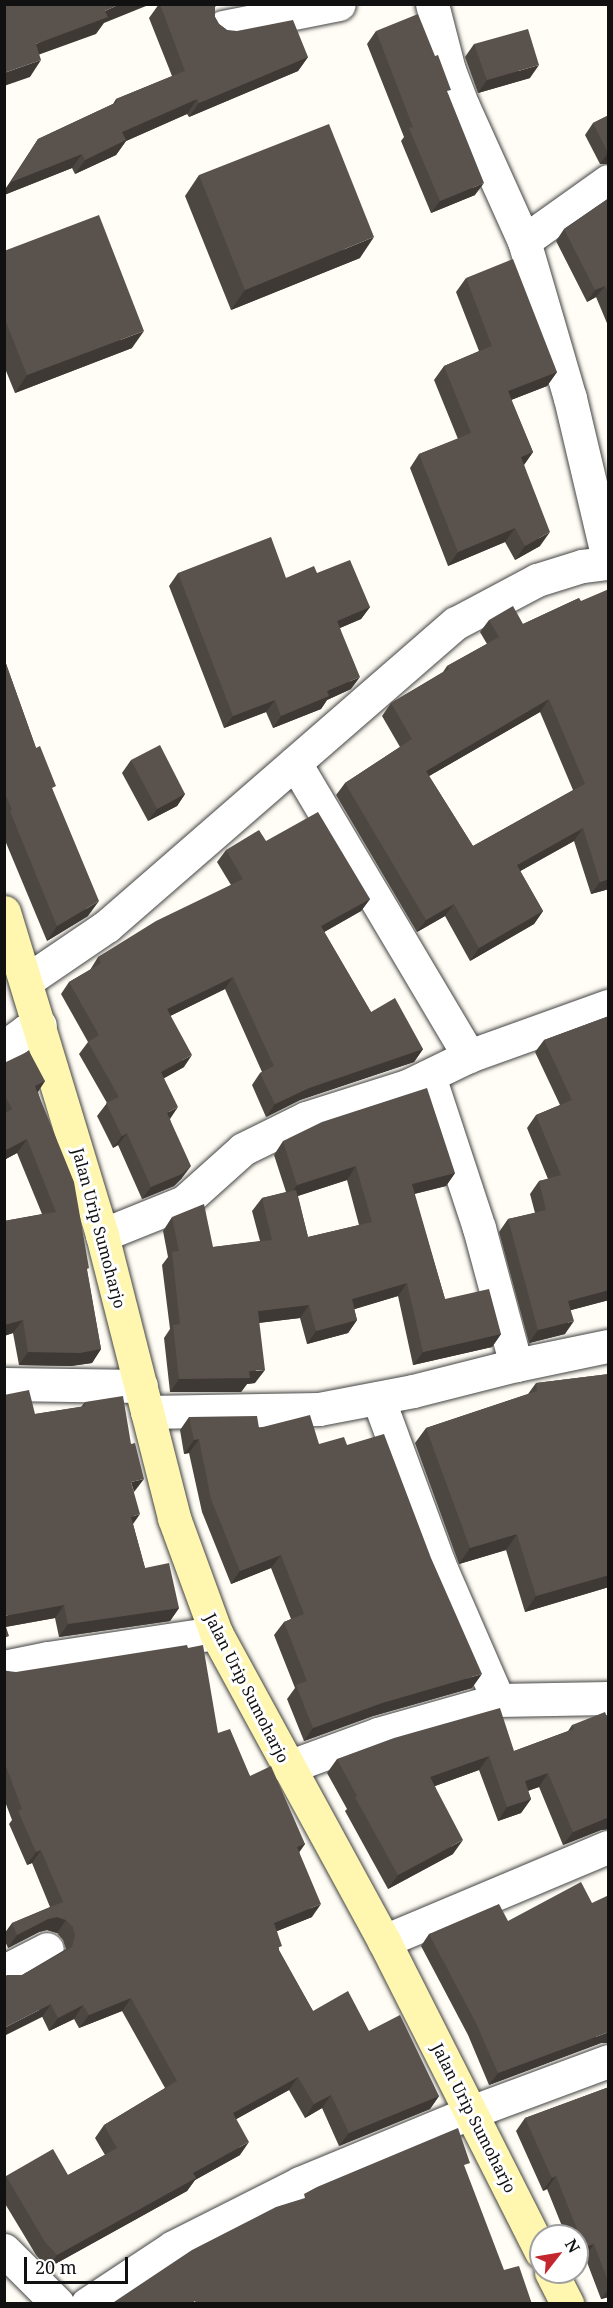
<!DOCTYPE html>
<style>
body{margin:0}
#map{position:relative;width:613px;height:2308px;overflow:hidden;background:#fffdf5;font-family:"Noto Serif",serif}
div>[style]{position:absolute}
.roads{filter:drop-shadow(0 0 2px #444) drop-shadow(0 0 2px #444)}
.minor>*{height:33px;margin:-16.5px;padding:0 16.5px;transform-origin:16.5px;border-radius:16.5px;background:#fff}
.secondary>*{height:33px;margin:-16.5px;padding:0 16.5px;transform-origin:16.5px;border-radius:16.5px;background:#fff6b0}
.wall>*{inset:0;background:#4d4742}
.shaded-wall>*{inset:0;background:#3f3936}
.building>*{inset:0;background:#5a524d}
span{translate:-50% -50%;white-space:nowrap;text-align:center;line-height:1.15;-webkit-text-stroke:6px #fff;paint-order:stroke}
.street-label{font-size:16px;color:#111}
.frame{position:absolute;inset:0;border:6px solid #111;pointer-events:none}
.north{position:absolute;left:529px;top:2224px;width:60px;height:60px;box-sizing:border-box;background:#fff;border:2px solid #a0a0a0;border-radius:50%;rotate:59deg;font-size:16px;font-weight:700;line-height:24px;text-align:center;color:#111}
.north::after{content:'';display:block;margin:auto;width:21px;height:27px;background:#c4262e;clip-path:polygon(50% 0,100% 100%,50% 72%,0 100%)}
.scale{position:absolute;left:24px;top:2257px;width:104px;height:27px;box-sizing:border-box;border:3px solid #111;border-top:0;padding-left:8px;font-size:18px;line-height:21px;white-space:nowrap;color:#111;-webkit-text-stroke:4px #fff;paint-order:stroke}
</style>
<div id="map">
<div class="roads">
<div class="minor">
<i style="left:432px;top:4px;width:68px;rotate:75.6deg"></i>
<i style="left:449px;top:70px;width:39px;rotate:69deg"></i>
<i style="left:463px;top:106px;width:148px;rotate:65.7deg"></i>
<i style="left:524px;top:241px;width:164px;rotate:73.7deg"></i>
<i style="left:570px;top:398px;width:165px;rotate:76.7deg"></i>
<i style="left:223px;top:27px;width:118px;rotate:-11.2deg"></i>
<i style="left:524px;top:241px;width:103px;rotate:-35.5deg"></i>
<i style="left:295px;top:763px;width:341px;rotate:59.3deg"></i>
<i style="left:26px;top:981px;width:98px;rotate:-34.2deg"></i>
<i style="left:107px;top:926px;width:462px;rotate:-41deg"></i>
<i style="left:456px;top:623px;width:92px;rotate:-28deg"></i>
<i style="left:537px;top:580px;width:47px;rotate:-17.3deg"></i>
<i style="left:582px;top:566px;width:26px;rotate:-7deg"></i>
<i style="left:4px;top:1047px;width:27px;rotate:-36deg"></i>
<i style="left:26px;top:1031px;width:15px;rotate:-23deg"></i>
<i style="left:429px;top:1076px;width:160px;rotate:71.8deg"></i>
<i style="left:479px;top:1228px;width:142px;rotate:74.9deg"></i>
<i style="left:102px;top:1235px;width:88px;rotate:-21.9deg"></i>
<i style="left:184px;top:1202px;width:79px;rotate:-41.9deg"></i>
<i style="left:243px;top:1149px;width:70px;rotate:-26.2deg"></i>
<i style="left:306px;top:1118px;width:106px;rotate:-17.6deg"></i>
<i style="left:407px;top:1086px;width:69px;rotate:-25.8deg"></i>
<i style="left:469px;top:1056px;width:148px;rotate:-19.8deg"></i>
<i style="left:4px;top:1384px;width:137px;rotate:0.8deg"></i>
<i style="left:378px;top:1398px;width:177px;rotate:69.8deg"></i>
<i style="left:439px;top:1564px;width:148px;rotate:66.5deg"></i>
<i style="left:147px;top:1412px;width:172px;rotate:-1deg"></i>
<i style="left:319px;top:1409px;width:96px;rotate:-10.8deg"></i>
<i style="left:413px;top:1391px;width:106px;rotate:-14.2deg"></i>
<i style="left:516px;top:1365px;width:94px;rotate:-11.7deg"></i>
<i style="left:4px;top:1667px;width:45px;rotate:-11.6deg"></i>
<i style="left:48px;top:1658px;width:170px;rotate:-8.5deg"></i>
<i style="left:288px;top:1767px;width:96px;rotate:-20.1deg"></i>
<i style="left:378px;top:1734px;width:125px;rotate:-15.8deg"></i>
<i style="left:498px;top:1700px;width:110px;rotate:-1deg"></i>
<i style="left:384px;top:1941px;width:243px;rotate:-22.8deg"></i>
<i style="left:4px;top:1971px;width:48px;rotate:-27.1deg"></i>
<i style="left:4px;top:2250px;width:76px;rotate:45deg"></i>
<i style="left:87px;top:2304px;width:103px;rotate:-33.5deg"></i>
<i style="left:173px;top:2247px;width:142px;rotate:-26.7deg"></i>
<i style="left:300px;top:2183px;width:185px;rotate:-22.5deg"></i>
<i style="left:471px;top:2112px;width:146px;rotate:-20.4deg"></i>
</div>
<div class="secondary">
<i style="left:4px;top:912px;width:338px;rotate:73.1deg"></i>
<i style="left:102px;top:1235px;width:292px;rotate:75.7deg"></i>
<i style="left:174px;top:1518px;width:122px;rotate:69.9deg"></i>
<i style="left:216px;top:1633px;width:351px;rotate:61.4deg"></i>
<i style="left:384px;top:1941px;width:348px;rotate:63.2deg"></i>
<i style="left:551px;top:2272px;width:36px;rotate:63deg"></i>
</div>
</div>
<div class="wall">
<i style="clip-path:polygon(159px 4px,217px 4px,215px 7px,215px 17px,219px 24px,227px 30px,308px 57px,298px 71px,189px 117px,187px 114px,126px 141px,116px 155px,75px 174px,72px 168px,4px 195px,4px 191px,38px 139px,113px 104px,116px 99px,172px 76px,149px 18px)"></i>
<i style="clip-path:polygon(376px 31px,448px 94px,475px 195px,431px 213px,401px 141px,404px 137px,367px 44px)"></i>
<i style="clip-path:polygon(474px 44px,530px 78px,478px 93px,465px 57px)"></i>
<i style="clip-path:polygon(609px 115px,609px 164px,600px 164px,585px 135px,593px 123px)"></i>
<i style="clip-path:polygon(199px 175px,360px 258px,231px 310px,185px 196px)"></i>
<i style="clip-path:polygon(609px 198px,609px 328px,596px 297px,587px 302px,556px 241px,564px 229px)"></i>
<i style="clip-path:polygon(4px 251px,132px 348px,15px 393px,4px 366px)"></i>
<i style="clip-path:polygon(466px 278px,557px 372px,547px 386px,511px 400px,533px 452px,524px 465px,540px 546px,515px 560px,505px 542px,448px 566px,410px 468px,419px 454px,458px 439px,434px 380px,444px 366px,479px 351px,456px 292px)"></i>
<i style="clip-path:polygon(178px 573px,286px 578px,317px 573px,370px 607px,361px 619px,340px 628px,351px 689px,327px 700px,321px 709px,273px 728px,266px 712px,224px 728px,169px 586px)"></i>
<i style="clip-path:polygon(evenodd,579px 598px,609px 889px,591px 894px,574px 841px,520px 871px,543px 911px,534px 924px,470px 961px,445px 916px,417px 932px,336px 795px,345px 783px,400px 747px,382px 716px,391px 703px,443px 672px,447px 666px,487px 644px,480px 632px,489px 620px,523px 624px,579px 598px,540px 712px,573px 790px,473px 846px,429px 776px,540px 712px)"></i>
<i style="clip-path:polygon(4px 658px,36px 748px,53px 791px,88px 916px,47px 941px,4px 838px)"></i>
<i style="clip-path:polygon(131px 760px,185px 794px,177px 806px,148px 821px,122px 773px)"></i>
<i style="clip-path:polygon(266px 841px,370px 899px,361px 911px,324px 932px,371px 1012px,423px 1049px,414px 1062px,300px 1100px,266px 1117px,252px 1085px,260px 1073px,262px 1072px,225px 989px,170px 1016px,184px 1067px,164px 1078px,170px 1119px,182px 1178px,174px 1186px,142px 1199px,118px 1145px,113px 1148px,97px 1116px,107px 1103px,79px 1054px,88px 1042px,61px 994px,69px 982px,90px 970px,98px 957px,231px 885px,217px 862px,226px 850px)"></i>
<i style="clip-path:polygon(609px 1016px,609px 1300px,571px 1310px,565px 1334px,529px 1343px,499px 1232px,508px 1219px,535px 1213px,530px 1194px,539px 1181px,548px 1179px,527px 1128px,536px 1115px,560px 1105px,535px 1052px,544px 1040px)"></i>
<i style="clip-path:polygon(4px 1063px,45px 1081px,38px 1092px,87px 1271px,101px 1349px,92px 1363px,71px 1366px,19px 1365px,13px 1333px,4px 1336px,4px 1221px,42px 1214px,17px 1153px,4px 1160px)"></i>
<i style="clip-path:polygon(evenodd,283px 1141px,455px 1173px,446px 1186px,414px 1194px,445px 1299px,501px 1334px,492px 1347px,413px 1365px,398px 1296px,354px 1309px,357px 1320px,348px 1333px,307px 1344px,300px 1318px,259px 1323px,255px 1383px,247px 1384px,241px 1392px,170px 1392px,164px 1338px,170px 1329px,162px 1265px,168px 1257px,163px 1231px,172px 1217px,213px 1247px,260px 1241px,252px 1211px,262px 1198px,286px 1192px,274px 1155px,283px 1141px,347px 1180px,359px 1225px,308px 1237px,298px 1196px,347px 1180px)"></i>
<i style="clip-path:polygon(609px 1374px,609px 1587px,525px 1612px,506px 1550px,459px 1564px,415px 1443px,426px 1428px,528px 1394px,536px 1383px)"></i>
<i style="clip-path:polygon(85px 1402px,134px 1492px,133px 1524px,145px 1568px,179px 1608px,170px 1621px,59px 1637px,55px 1618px,6px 1627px,35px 1414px,81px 1407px)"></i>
<i style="clip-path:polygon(189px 1417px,259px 1428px,319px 1444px,347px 1445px,472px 1688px,373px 1716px,304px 1741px,287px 1699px,295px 1688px,274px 1635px,284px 1622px,291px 1619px,271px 1568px,231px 1584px,202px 1512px,189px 1453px,184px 1454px,180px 1430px)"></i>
<i style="clip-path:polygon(4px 1670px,7px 1671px,218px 1733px,250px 1776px,305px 1844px,299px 1851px,312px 1917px,277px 1931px,279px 1950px,313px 2011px,369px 2031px,439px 2096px,430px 2109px,339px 2146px,322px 2108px,305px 2118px,289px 2090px,236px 2119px,240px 2155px,195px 2180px,187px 2191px,48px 2268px,36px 2255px,4px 2202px,4px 2179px,6px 2176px,68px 2175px,105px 2155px,95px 2138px,104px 2125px,165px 2088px,122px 2011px,79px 2028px,74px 2019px,49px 2031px,22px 1975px,66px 1949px,63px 1940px,57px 1933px,47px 1930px,39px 1932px,8px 1948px,4px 1939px,4px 1934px,12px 1923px,50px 1907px,32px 1863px,27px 1865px,9px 1824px,12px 1820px,4px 1799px)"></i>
<i style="clip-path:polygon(609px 1722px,609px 1829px,601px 1830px,563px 1845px,539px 1787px,528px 1791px,531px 1799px,521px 1813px,498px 1821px,479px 1770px,435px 1786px,453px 1854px,388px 1889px,345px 1811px,347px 1809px,327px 1773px,337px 1759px,514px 1751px,568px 1731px,572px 1725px)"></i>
<i style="clip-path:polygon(508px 1921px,601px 2043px,489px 2085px,468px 2035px,421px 1946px,429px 1934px)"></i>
<i style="clip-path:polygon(609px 2087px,609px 2297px,601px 2299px,585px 2257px,577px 2259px,577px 2236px,566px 2236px,547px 2189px,543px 2191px,516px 2131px,525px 2118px)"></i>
</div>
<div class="shaded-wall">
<i style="clip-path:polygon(120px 4px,147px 4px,146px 6px,104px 23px,96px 34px,24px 60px,36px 44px,105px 11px)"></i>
<i style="clip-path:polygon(308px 57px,298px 71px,189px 117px,199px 103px)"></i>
<i style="clip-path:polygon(41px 60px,30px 77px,4px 86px,4px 73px)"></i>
<i style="clip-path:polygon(539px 65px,530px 78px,478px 93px,487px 80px)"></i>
<i style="clip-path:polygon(197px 99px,187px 114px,126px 141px,116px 155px,75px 174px,85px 160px,122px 132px)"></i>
<i style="clip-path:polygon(608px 153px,609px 164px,600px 164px)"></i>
<i style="clip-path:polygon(82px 154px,72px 168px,4px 195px,4px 191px,11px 182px)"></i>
<i style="clip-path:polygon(484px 183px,475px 195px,431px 213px,440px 201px)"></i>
<i style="clip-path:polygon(374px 237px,360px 258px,231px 310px,245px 290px)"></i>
<i style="clip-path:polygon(605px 286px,596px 297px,587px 302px,595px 290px)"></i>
<i style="clip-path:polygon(144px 331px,132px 348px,15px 393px,27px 375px)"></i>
<i style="clip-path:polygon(557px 372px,547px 386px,498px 405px,508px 391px)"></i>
<i style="clip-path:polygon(533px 452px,523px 466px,521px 457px)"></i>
<i style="clip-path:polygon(515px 528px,505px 542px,448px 566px,458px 552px)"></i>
<i style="clip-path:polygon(550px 532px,540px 546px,515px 560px,525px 546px)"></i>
<i style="clip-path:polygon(370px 607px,361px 619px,328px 633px,337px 621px)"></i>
<i style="clip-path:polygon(360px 677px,351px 689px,327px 700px,321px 709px,273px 728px,281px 716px,327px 691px)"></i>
<i style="clip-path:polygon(549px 699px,540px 712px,417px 783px,426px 771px)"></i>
<i style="clip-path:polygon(275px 700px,266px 712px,224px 728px,233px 716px)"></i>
<i style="clip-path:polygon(185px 794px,177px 806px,148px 821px,157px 809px)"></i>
<i style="clip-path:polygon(583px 828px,574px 841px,508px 878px,517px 865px)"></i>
<i style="clip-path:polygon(609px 879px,609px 889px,591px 894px,600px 882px)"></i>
<i style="clip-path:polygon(370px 899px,361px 911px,312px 939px,321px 926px)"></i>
<i style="clip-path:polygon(99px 901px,88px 916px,47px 941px,57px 926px)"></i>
<i style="clip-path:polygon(454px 904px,445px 916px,417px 932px,426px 920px)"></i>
<i style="clip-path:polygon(543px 911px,534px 924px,470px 961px,479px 948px)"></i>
<i style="clip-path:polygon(233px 977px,225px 989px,158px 1022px,167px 1009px)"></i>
<i style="clip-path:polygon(423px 1049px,414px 1062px,300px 1100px,266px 1117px,275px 1104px,309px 1088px)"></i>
<i style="clip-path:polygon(192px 1055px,184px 1067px,152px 1085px,161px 1072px)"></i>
<i style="clip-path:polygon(45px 1081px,35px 1095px,35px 1086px)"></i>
<i style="clip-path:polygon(178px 1107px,170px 1119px,167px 1113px)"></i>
<i style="clip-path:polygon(127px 1133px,118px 1145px,113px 1148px,122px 1136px)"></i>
<i style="clip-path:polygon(27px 1139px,17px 1153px,4px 1160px,4px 1151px)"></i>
<i style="clip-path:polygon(191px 1166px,182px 1178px,174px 1186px,142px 1199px,151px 1187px)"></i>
<i style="clip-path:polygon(356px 1166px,347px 1180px,288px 1199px,297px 1185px)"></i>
<i style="clip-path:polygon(455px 1173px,446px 1186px,402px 1197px,412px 1184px)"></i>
<i style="clip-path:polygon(407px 1283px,398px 1296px,342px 1313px,352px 1299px)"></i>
<i style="clip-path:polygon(609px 1290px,609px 1300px,560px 1313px,568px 1301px)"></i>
<i style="clip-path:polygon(309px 1305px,300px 1318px,248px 1324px,258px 1311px)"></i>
<i style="clip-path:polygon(23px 1320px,13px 1333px,4px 1336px,4px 1325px)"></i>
<i style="clip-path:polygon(357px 1320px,348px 1333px,307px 1344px,316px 1331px)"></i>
<i style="clip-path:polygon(574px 1321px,565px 1334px,529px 1343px,538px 1330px)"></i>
<i style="clip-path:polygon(501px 1334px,492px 1347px,413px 1365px,423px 1352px)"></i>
<i style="clip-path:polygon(101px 1349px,92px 1363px,71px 1366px,19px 1365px,28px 1352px)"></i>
<i style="clip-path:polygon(265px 1370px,255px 1383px,247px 1384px,241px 1392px,170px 1392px,179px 1379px)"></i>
<i style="clip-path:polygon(199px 1439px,189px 1453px,184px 1454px,194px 1440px)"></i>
<i style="clip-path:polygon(144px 1479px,134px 1492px,131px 1482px)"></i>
<i style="clip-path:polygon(140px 1514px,131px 1527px,131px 1517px)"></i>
<i style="clip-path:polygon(517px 1534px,506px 1550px,459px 1564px,470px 1548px)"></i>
<i style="clip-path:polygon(281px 1555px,271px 1568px,231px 1584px,240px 1571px)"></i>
<i style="clip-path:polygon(609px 1575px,609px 1587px,525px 1612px,536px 1596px)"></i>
<i style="clip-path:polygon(64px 1605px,55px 1618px,4px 1627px,4px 1616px)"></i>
<i style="clip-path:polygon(179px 1608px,170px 1621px,59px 1637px,68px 1624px)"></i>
<i style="clip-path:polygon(482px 1674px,472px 1688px,373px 1716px,304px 1741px,313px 1728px,382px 1703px)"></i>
<i style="clip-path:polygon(489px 1756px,479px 1770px,421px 1791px,430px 1777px)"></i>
<i style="clip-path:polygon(548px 1773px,539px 1787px,515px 1795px,525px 1781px)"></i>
<i style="clip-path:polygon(531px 1799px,521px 1813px,498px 1821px,507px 1807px)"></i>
<i style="clip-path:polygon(609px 1817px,609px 1829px,601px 1830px,563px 1845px,573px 1832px)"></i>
<i style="clip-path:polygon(463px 1840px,453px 1854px,388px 1889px,398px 1875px)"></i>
<i style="clip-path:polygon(305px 1844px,296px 1857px,297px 1847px)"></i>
<i style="clip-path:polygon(41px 1850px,32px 1863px,27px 1865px,36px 1852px)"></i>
<i style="clip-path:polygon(321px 1904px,312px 1917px,265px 1936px,274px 1923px)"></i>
<i style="clip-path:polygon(57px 1917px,66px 1920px,57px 1933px,47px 1930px,39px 1932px,8px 1948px,17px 1935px,48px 1919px)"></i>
<i style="clip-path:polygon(131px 1998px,122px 2011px,79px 2028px,89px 2015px)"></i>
<i style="clip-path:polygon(51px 2004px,42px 2017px,4px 2036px,4px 2028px)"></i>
<i style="clip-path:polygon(83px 2005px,74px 2019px,49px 2031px,58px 2018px)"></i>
<i style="clip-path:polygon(609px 2032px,609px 2043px,601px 2043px,489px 2085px,498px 2073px)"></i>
<i style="clip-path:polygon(298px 2077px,289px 2090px,224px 2126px,233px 2113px)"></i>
<i style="clip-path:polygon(331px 2095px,322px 2108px,305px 2118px,314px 2104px)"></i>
<i style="clip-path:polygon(439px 2096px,430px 2109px,339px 2146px,349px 2133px)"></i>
<i style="clip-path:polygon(249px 2142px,240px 2155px,195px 2180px,187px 2191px,48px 2268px,57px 2255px,193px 2173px)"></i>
<i style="clip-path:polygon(556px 2176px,547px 2189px,543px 2191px,552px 2178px)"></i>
<i style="clip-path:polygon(594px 2244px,585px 2257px,577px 2259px,577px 2257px,584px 2247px)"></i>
<i style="clip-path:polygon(609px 2288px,609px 2297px,601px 2299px)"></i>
</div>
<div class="building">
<i style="clip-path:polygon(4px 4px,120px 4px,105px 11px,108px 17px,36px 44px,41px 60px,4px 73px)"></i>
<i style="clip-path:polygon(160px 4px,217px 4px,215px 7px,215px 17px,219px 24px,227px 30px,237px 31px,293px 20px,308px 57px,199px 103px,197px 99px,122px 132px,126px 140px,85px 160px,82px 154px,11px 182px,38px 139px,117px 102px,116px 99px,185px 71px)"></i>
<i style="clip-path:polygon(418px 14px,435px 56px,438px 55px,451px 90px,447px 91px,484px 183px,440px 201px,409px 128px,413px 127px,376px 31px)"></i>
<i style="clip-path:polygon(528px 29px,539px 65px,487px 80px,474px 44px)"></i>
<i style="clip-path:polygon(609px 115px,609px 153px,608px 153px,593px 123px)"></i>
<i style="clip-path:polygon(329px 124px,374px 237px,245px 290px,199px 175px)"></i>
<i style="clip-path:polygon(609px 198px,609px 296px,605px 286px,595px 290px,564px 229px)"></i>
<i style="clip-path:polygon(99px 215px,144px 331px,27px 375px,4px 317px,4px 251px)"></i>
<i style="clip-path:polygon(513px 259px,557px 372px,508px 391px,533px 452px,521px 457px,550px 532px,525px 546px,515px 528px,458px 552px,419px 454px,471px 433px,444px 366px,492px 346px,466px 278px)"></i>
<i style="clip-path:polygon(271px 537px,286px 578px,314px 566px,317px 573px,350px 560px,370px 607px,337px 621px,360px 677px,327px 691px,329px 696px,281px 716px,275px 700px,233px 716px,178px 573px)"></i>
<i style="clip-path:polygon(evenodd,609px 589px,609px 879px,600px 882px,583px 828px,517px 865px,543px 911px,479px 948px,454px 904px,426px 920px,345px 783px,412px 739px,391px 703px,449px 669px,447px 666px,499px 637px,489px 620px,513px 606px,523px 624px,579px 598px,581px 601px,609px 589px,549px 699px,585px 784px,473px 846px,426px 771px,549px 699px)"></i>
<i style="clip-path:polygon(4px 658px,36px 748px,40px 746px,56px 786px,52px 788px,99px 901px,57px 926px,10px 811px,12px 810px,4px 791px)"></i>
<i style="clip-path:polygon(160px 745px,185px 794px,157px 809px,131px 760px)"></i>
<i style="clip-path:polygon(318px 812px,370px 899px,321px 926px,371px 1012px,395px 998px,423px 1049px,309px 1088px,275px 1104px,260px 1073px,274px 1066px,233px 977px,167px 1009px,192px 1055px,161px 1072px,178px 1107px,167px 1113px,191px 1166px,182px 1174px,151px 1187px,127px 1133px,122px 1136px,106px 1103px,119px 1097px,88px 1042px,99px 1035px,69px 982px,101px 963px,98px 957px,156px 921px,243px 879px,226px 850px,259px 830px,266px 841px)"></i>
<i style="clip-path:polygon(609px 1016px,609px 1290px,568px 1301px,574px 1321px,538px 1330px,508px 1219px,546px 1210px,539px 1181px,561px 1175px,536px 1115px,572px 1100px,544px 1040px)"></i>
<i style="clip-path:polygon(29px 1051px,45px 1081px,35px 1086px,74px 1182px,89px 1268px,87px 1269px,101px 1349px,80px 1353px,28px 1352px,23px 1320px,4px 1325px,4px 1221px,56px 1212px,27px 1139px,4px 1151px,4px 1114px,12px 1109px,4px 1094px,4px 1063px)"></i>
<i style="clip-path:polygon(427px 1088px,455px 1173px,412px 1184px,445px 1299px,489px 1289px,501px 1334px,423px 1352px,407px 1283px,352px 1299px,357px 1320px,316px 1331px,309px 1305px,258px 1311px,265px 1370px,249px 1371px,250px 1378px,179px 1379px,173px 1325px,180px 1324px,172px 1252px,179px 1251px,172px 1217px,204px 1204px,213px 1247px,272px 1240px,262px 1198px,296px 1190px,308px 1237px,372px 1222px,356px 1166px,297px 1185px,283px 1141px,322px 1122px)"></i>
<i style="clip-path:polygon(609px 1374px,609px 1575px,536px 1596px,517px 1534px,470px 1548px,426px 1428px,537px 1391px,536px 1383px)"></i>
<i style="clip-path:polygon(29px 1390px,35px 1414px,85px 1406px,85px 1402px,123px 1396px,131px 1444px,135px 1443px,144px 1479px,131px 1482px,140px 1514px,131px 1517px,145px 1568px,169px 1563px,179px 1608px,68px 1624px,64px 1605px,4px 1616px,4px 1395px)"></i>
<i style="clip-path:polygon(310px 1415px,319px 1444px,344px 1437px,347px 1445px,384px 1434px,431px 1558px,482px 1674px,382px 1703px,313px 1728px,296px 1685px,307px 1681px,284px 1622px,304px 1614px,281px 1555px,240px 1571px,211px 1499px,199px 1439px,194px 1440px,189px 1417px,257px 1416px,259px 1428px)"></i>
<i style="clip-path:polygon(4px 1621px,9px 1636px,4px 1638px)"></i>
<i style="clip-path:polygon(187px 1645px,188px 1648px,203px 1645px,218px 1733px,230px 1729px,250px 1776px,271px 1766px,305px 1844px,297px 1847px,321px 1904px,274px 1923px,282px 1946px,277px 1948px,313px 2011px,348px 1991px,369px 2031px,400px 2015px,439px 2096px,349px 2133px,331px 2095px,314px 2104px,298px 2077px,233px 2113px,249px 2142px,193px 2173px,196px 2178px,57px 2255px,45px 2242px,6px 2176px,53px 2149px,68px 2175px,117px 2148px,104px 2125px,177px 2081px,131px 1998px,89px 2015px,83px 2005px,58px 2018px,51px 2004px,4px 2028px,4px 1977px,7px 1975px,22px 1975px,72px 1947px,75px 1936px,73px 1927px,66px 1920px,57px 1917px,48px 1919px,17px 1935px,12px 1923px,63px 1902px,41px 1850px,36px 1852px,18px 1811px,22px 1809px,4px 1761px,4px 1670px,7px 1671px,16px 1672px)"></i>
<i style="clip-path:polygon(500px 1708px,514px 1751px,574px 1729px,572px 1725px,605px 1712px,609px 1722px,609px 1817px,573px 1832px,548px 1773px,525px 1781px,531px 1799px,507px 1807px,489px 1756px,430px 1777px,463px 1840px,398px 1875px,355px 1797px,357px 1796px,337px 1759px,394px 1738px)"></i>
<i style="clip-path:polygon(581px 1882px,592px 1903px,609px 1895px,609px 2032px,498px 2073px,476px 2023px,429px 1934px,499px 1904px,508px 1921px)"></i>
<i style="clip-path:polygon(609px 2087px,609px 2284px,594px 2244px,584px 2247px,556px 2176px,552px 2178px,525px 2118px)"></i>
<i style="clip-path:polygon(458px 2128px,470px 2163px,464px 2165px,504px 2270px,519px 2266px,532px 2304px,196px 2304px,195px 2301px,191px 2304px,111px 2304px,192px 2250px,276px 2207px,305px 2198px,304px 2194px,317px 2187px)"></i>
</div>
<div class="street-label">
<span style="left:99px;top:1228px;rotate:75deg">Jalan Urip Sumoharjo</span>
<span style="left:247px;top:1688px;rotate:63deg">Jalan Urip Sumoharjo</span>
<span style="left:474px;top:2118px;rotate:63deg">Jalan Urip Sumoharjo</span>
</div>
<div class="frame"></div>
<div class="north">N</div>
<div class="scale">20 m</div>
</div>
